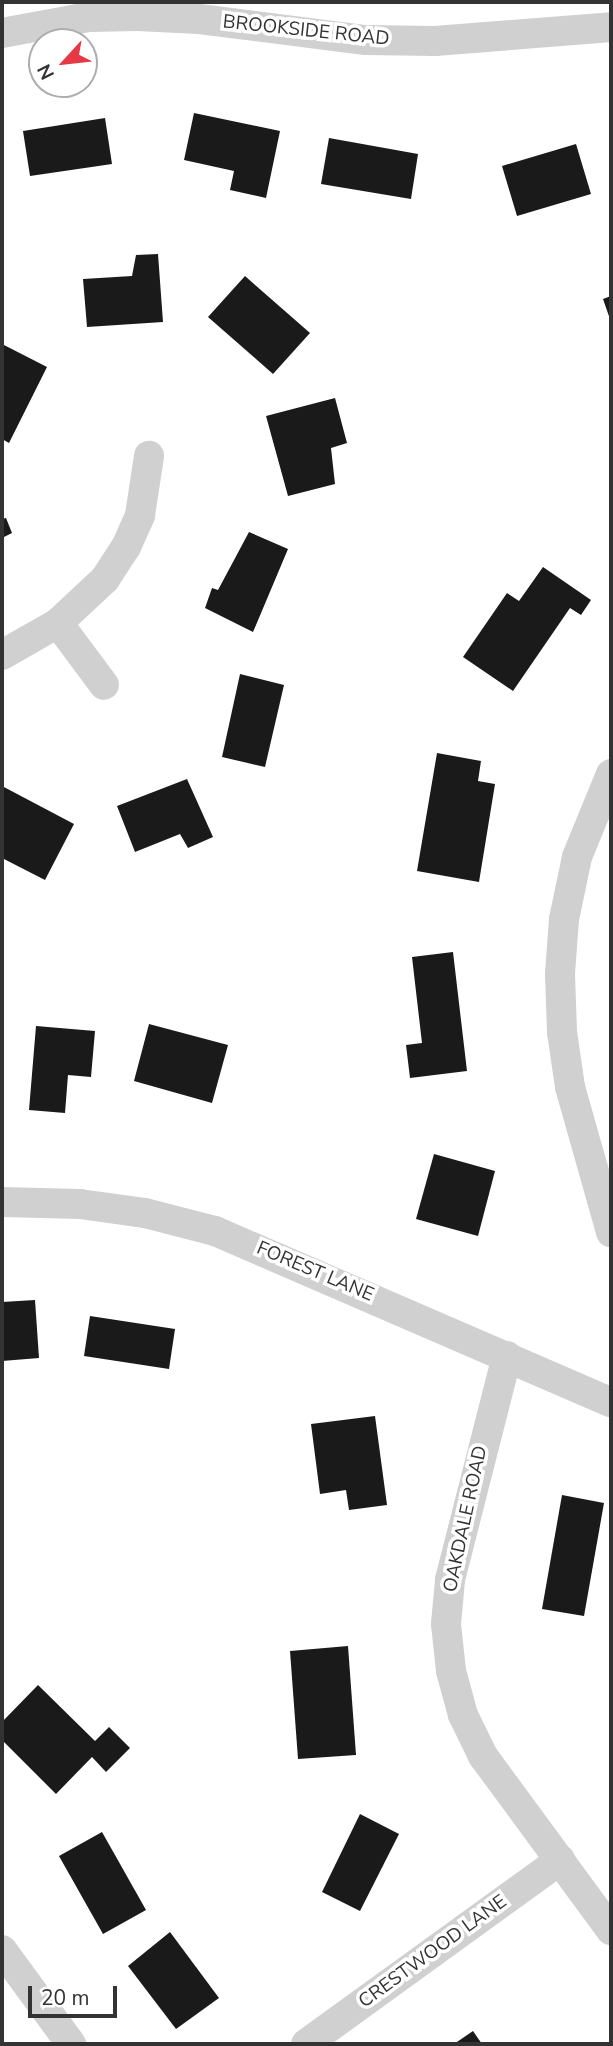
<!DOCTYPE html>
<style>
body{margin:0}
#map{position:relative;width:613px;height:2046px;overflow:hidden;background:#fff;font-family:"Nunito Sans",sans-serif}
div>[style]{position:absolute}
.building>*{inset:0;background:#1a1a1a}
.street>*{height:30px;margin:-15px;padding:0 15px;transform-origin:15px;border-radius:15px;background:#d0d0d0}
span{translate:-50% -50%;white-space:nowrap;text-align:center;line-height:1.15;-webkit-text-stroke:7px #fff;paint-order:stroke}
.street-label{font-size:19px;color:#333}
.frame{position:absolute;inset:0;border:4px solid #333;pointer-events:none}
.north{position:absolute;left:28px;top:28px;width:70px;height:70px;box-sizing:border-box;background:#fff;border:2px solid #adadad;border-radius:50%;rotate:243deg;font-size:19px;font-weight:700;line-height:28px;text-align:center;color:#333}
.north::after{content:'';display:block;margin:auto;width:24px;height:32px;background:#e63946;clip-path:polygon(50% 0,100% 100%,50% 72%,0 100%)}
.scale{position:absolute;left:28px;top:1986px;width:89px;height:32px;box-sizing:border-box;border:4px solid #333;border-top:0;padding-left:9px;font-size:21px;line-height:24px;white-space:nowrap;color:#333;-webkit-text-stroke:5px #fff;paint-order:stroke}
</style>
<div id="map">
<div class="building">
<i style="clip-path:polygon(194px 113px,280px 131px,266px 198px,230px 190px,234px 171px,184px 160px)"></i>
<i style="clip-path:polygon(105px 118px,112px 164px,30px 176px,23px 131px)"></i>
<i style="clip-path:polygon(329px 138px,418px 154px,411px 199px,321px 184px)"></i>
<i style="clip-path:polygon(576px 144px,591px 194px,517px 216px,502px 166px)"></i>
<i style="clip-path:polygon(158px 254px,163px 322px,87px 327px,83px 279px,132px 276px,136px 255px)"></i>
<i style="clip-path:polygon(245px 276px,310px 333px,273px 374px,208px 317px)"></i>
<i style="clip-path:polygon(611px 296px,611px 322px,603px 299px)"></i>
<i style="clip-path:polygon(2px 344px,47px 367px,9px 443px,2px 439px)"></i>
<i style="clip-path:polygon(335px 398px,347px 443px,331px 448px,335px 484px,288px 496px,266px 416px)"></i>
<i style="clip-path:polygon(6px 518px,12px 533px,2px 538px,2px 519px)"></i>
<i style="clip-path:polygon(249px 532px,288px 549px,253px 632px,205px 608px,212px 588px,218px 590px)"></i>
<i style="clip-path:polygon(543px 567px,591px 600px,581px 615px,570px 608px,513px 691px,463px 657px,507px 593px,519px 601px)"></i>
<i style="clip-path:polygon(240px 674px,284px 685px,265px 767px,222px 757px)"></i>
<i style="clip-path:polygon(437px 753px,481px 761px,478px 781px,495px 784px,479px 882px,417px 871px)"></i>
<i style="clip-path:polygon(187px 779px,213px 837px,188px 848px,180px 834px,135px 852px,117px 806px)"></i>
<i style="clip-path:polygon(2px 786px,74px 824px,45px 880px,2px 858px)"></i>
<i style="clip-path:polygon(453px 952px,467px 1071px,410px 1078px,406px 1045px,422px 1043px,412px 957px)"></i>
<i style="clip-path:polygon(149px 1024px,228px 1045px,212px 1103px,134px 1081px)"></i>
<i style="clip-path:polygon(36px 1026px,95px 1031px,91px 1077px,68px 1075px,65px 1113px,29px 1110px)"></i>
<i style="clip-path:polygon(434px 1154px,495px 1171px,478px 1236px,416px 1219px)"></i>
<i style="clip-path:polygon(35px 1300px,39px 1358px,2px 1361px,2px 1302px)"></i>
<i style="clip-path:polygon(90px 1316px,175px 1329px,169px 1369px,84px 1356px)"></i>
<i style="clip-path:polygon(375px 1416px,387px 1505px,349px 1510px,346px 1490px,320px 1494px,311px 1424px)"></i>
<i style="clip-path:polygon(562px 1495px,604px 1503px,584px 1616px,542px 1609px)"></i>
<i style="clip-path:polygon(348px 1646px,356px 1755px,298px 1759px,290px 1651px)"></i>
<i style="clip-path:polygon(38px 1685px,95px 1741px,109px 1727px,130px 1748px,106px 1772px,92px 1757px,56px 1794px,2px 1740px,2px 1722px)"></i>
<i style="clip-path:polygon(360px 1814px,399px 1834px,360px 1911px,322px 1892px)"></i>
<i style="clip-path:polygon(102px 1832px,146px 1910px,103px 1934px,59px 1856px)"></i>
<i style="clip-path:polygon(170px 1932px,219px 1998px,176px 2029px,128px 1966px)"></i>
<i style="clip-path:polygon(473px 2031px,482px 2044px,454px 2044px)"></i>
</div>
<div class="street">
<i style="left:2px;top:33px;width:88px;rotate:-10.4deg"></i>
<i style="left:89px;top:17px;width:48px;rotate:-1.2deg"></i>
<i style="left:137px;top:16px;width:62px;rotate:2.8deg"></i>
<i style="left:199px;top:19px;width:168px;rotate:7.2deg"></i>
<i style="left:366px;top:40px;width:69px;rotate:0.8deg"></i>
<i style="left:435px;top:41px;width:177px;rotate:-4.5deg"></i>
<i style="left:58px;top:623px;width:77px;rotate:53.4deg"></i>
<i style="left:2px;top:655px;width:64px;rotate:-29.7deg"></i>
<i style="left:58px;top:623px;width:64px;rotate:-43.1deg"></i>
<i style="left:105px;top:579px;width:38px;rotate:-57deg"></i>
<i style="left:126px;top:547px;width:35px;rotate:-66deg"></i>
<i style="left:140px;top:515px;width:60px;rotate:-81.3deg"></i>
<i style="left:611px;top:774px;width:90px;rotate:112.3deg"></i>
<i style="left:577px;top:857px;width:63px;rotate:101.8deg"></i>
<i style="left:564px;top:919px;width:55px;rotate:94.2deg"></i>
<i style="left:560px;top:974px;width:58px;rotate:88deg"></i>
<i style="left:562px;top:1032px;width:56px;rotate:81.7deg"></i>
<i style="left:570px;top:1087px;width:151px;rotate:74.2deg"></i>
<i style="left:2px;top:1202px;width:78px;rotate:1.5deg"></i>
<i style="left:80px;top:1204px;width:66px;rotate:7.9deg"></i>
<i style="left:145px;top:1213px;width:72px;rotate:14.4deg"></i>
<i style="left:215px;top:1231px;width:431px;rotate:23.4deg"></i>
<i style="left:507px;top:1356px;width:231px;rotate:104.3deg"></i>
<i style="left:450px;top:1580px;width:44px;rotate:95.2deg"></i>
<i style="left:446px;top:1624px;width:47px;rotate:83.9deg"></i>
<i style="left:451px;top:1671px;width:46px;rotate:74.7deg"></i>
<i style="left:463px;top:1715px;width:46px;rotate:64deg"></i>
<i style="left:483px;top:1756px;width:216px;rotate:53.7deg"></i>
<i style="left:2px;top:1950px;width:117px;rotate:53.7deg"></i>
<i style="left:306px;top:2044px;width:314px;rotate:-35.9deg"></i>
</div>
<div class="street-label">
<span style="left:306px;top:31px;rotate:6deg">BROOKSIDE ROAD</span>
<span style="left:315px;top:1272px;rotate:23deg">FOREST LANE</span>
<span style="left:466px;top:1519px;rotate:-78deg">OAKDALE ROAD</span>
<span style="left:433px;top:1952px;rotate:-36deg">CRESTWOOD LANE</span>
</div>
<div class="frame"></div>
<div class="north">N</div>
<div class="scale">20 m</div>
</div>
